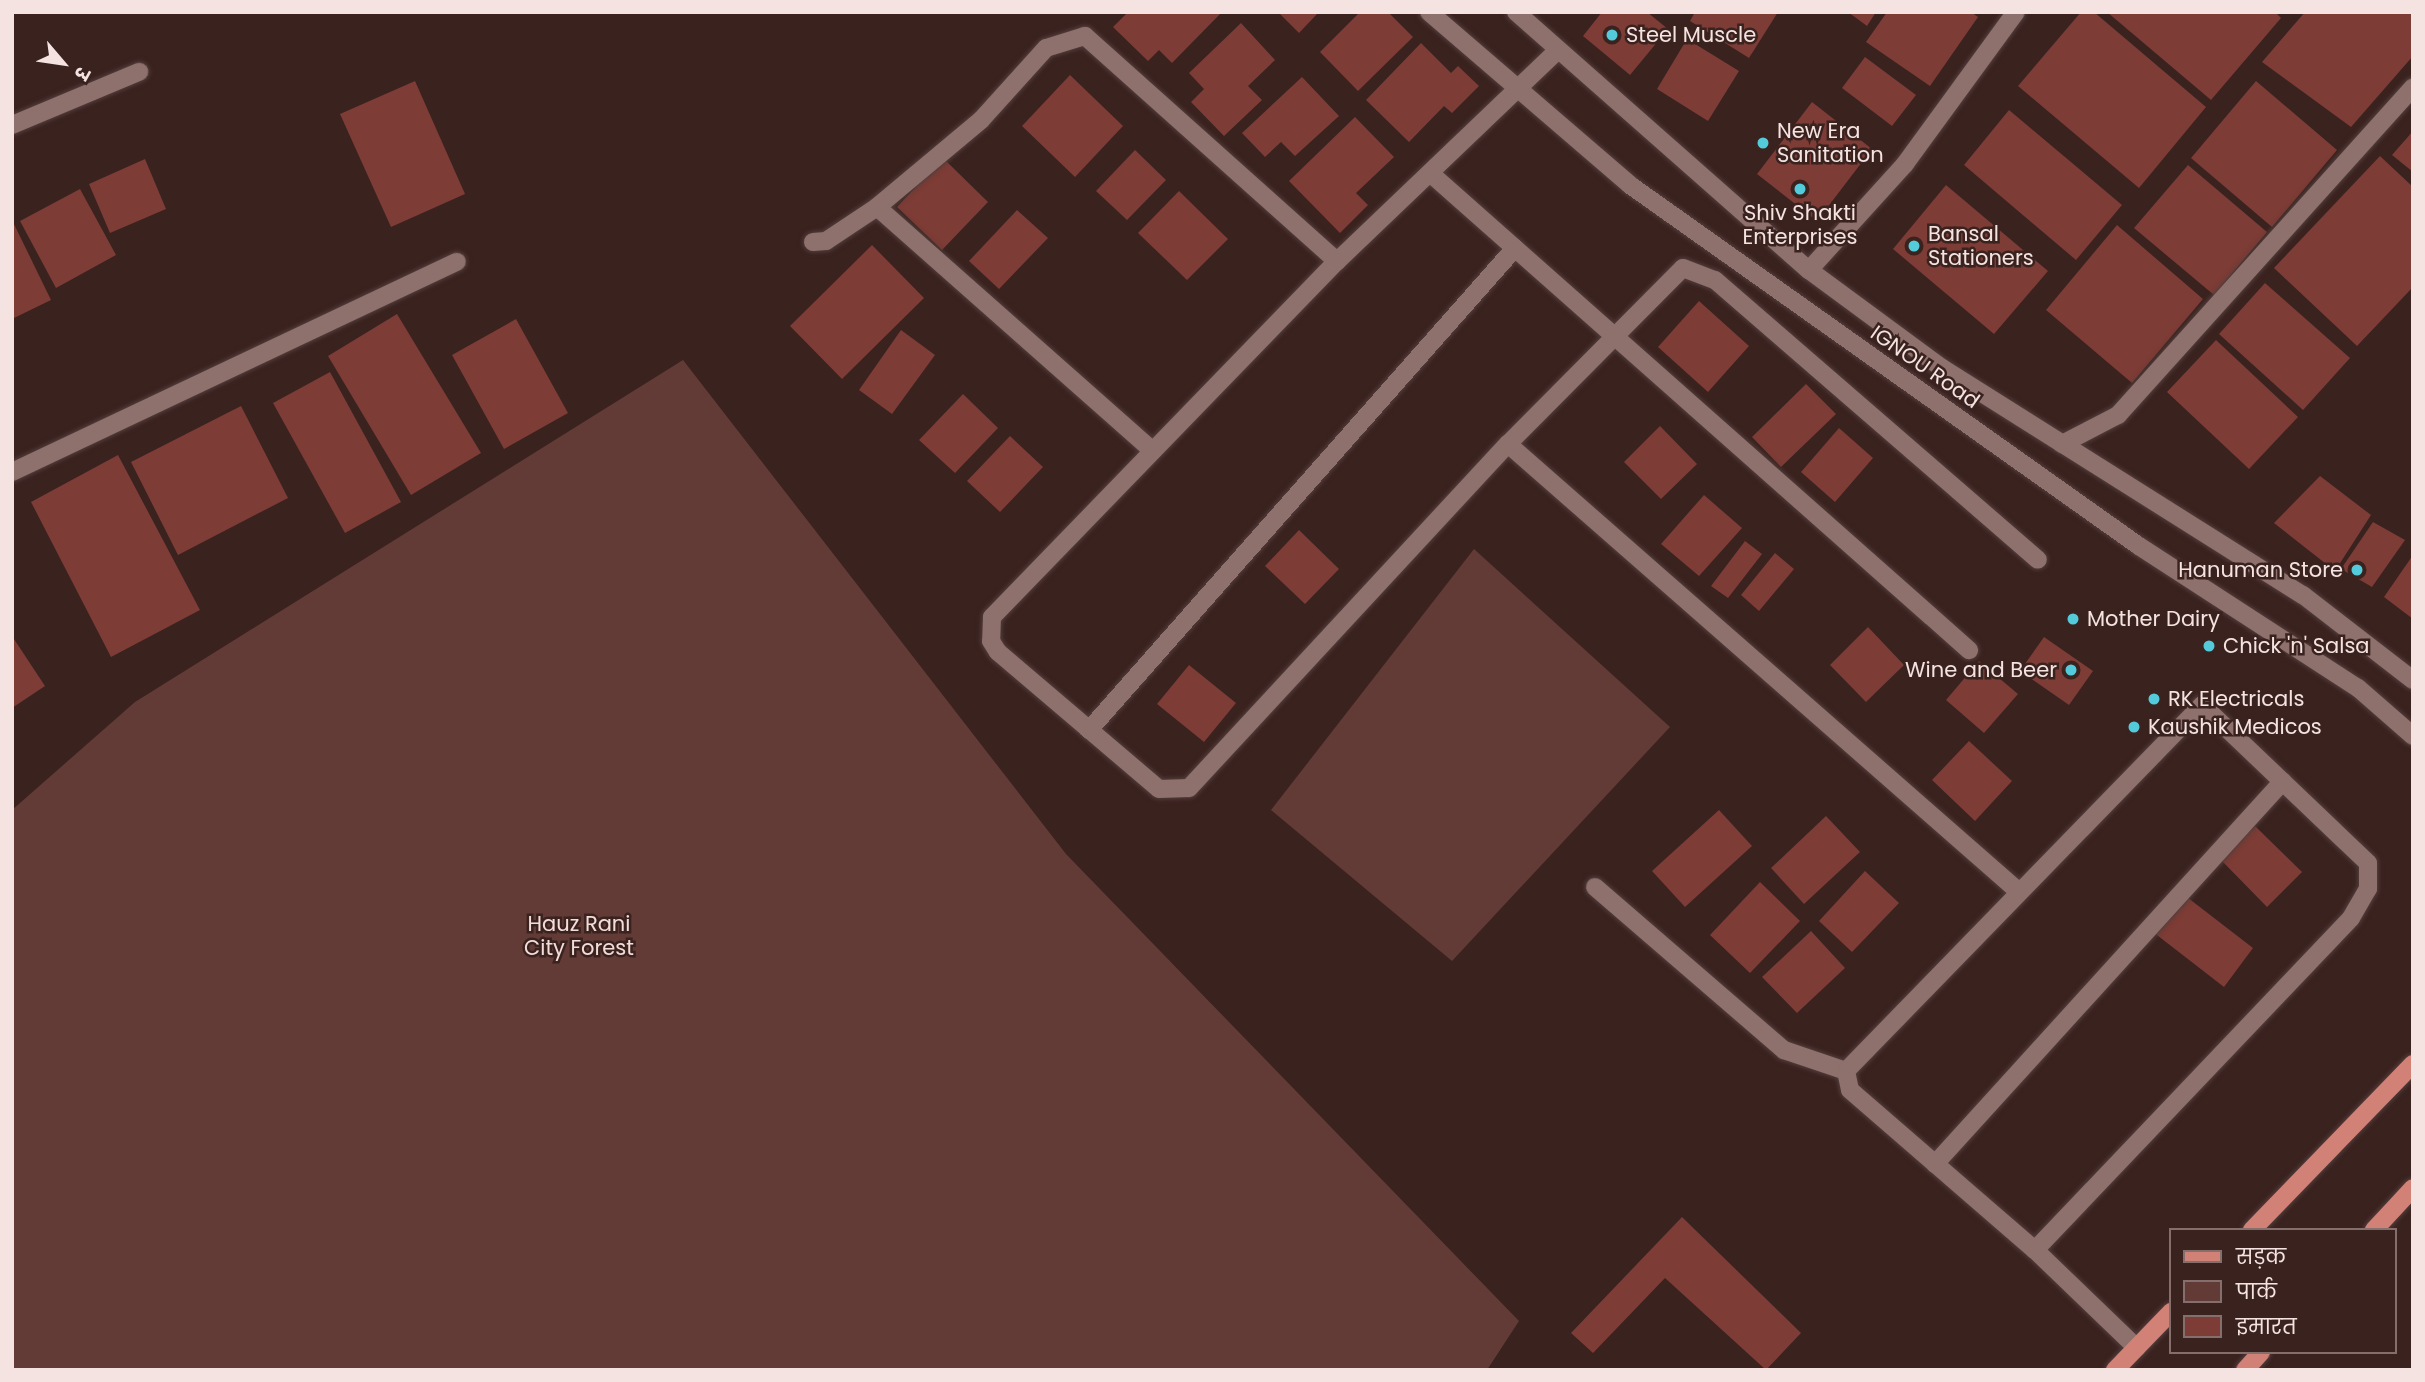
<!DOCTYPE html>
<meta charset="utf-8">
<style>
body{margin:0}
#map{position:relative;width:2425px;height:1382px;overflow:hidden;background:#3a221f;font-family:Poppins,"Noto Sans Devanagari",sans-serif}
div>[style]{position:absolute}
.green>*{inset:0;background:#623b36}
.building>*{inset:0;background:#7d3c35}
.roads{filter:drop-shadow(0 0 2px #533e3c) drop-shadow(0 0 2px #533e3c)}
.minor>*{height:18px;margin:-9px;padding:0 9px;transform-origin:9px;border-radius:9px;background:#8e716c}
.major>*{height:18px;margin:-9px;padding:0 9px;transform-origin:9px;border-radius:9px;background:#d28177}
.dots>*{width:19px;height:19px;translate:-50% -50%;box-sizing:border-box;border:4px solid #3a221f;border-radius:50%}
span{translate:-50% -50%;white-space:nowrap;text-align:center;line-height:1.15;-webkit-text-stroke:5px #3a221f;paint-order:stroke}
.poi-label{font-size:21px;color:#f4e3e1}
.left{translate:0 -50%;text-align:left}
.right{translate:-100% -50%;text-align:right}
.street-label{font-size:21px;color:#f4e3e1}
.park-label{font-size:21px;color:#f3ddda}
.frame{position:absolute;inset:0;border:14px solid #f4e3e1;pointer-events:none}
.legend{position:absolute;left:2169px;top:1228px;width:228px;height:126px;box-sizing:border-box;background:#3a221f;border:2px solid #846f6d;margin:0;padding:9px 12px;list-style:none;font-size:21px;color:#f4e3e1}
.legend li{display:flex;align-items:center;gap:14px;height:35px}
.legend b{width:35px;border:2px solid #846f6d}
.north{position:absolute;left:28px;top:28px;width:70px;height:70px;-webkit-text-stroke:5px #3a221f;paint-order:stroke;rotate:119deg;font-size:19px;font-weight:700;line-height:28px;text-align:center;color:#f4e3e1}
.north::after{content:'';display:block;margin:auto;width:24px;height:32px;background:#f4e3e1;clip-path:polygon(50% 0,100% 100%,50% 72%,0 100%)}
</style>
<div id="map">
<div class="green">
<i style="clip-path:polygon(683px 360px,1066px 854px,1519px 1321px,1487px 1370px,12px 1370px,12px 810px,135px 702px)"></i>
<i style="clip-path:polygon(1474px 549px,1670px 727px,1452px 961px,1271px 810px)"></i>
</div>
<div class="building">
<i style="clip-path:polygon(1128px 12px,1222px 12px,1172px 63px,1159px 50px,1148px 61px,1113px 27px)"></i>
<i style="clip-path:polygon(1278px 12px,1319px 12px,1299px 33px)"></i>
<i style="clip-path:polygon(1360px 12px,1388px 12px,1413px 37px,1358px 91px,1320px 52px)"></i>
<i style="clip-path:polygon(1602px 12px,1647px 12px,1668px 29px,1630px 75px,1583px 36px)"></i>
<i style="clip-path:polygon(1695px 12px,1778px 12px,1749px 58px,1690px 21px)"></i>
<i style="clip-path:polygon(1848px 12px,1876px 12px,1867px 26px)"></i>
<i style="clip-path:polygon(1887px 12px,1971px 12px,1978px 17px,1930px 86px,1866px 42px)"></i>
<i style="clip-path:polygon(2081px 12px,2094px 12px,2206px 107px,2139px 188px,2018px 86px)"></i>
<i style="clip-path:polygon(2107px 12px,2275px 12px,2281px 18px,2211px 100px)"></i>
<i style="clip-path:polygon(2305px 12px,2413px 12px,2413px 56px,2351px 127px,2262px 62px)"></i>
<i style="clip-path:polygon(1241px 23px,1275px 60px,1248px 86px,1262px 100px,1224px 136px,1191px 102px,1204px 89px,1189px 73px)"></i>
<i style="clip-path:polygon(1687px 39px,1739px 71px,1708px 121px,1657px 89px)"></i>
<i style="clip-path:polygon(1421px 43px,1451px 73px,1458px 66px,1479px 86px,1452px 113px,1444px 106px,1409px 142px,1366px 100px)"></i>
<i style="clip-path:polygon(1865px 57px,1916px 95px,1892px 126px,1842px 88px)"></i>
<i style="clip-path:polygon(1070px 75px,1123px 126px,1075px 177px,1022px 126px)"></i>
<i style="clip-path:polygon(1302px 77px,1339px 116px,1295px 156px,1281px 142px,1265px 157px,1242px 133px)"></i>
<i style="clip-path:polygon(415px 81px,465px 194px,391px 227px,340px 114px)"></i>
<i style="clip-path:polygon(2256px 81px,2337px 150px,2272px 227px,2191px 158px)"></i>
<i style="clip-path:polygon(1812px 102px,1872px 149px,1817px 221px,1757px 174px)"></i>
<i style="clip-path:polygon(2009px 110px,2122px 205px,2076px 260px,1964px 165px)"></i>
<i style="clip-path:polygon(1355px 117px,1394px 157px,1356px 193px,1368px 205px,1340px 233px,1289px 181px)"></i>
<i style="clip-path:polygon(2413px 131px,2413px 172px,2392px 155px)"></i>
<i style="clip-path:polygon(1135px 150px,1166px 180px,1127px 220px,1096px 191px)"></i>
<i style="clip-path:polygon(2380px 156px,2413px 187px,2413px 287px,2357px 346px,2274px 268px)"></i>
<i style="clip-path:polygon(943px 158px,988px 202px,942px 250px,897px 207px)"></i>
<i style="clip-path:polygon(145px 159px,166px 209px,110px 233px,89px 184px)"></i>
<i style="clip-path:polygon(2188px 165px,2267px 232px,2214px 295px,2134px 228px)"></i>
<i style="clip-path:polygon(1946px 185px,2048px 271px,1994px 334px,1893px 249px)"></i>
<i style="clip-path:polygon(80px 189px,116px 255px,56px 288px,20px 221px)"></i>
<i style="clip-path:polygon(1179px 191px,1228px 239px,1187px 280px,1138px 233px)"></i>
<i style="clip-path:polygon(1017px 210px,1048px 238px,999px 289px,969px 261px)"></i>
<i style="clip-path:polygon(12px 220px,51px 300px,12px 319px)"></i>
<i style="clip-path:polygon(2117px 225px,2203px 299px,2132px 383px,2046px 310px)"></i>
<i style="clip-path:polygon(872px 245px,924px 298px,842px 379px,790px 326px)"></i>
<i style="clip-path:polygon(2265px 283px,2350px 358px,2303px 410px,2219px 334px)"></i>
<i style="clip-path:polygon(1699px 301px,1749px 346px,1708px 392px,1658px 347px)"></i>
<i style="clip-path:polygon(397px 314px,481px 453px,411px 495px,328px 356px)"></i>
<i style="clip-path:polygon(516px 319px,568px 413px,504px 449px,452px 355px)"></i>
<i style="clip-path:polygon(901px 330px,935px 355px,892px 414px,859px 390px)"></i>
<i style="clip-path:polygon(2216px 340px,2298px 417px,2249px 469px,2167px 392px)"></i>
<i style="clip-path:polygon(330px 372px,401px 502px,345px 533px,273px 403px)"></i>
<i style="clip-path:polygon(1806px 384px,1836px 414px,1781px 467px,1752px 437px)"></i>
<i style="clip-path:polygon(963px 394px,998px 428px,955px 473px,919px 440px)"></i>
<i style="clip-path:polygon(241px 406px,288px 498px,178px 555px,131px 462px)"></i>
<i style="clip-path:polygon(1660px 426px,1697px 464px,1661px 499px,1624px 462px)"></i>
<i style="clip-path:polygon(1839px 428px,1873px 458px,1835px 502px,1801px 472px)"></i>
<i style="clip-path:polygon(1010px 436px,1043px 467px,1000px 512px,967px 481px)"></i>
<i style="clip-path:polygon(118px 455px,200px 610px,111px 657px,31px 502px)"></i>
<i style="clip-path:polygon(2320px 476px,2371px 515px,2335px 571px,2274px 523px)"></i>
<i style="clip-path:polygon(1704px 495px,1742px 528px,1699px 576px,1661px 544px)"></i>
<i style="clip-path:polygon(2373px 522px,2405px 540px,2372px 587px,2341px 569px)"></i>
<i style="clip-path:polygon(1299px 530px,1339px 569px,1305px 604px,1265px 566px)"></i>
<i style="clip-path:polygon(1745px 541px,1762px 554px,1728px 598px,1711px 586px)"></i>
<i style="clip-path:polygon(1775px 553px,1794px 569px,1759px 611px,1741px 595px)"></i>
<i style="clip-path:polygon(2413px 555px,2413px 619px,2384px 597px)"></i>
<i style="clip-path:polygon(1868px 627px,1904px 665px,1866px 702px,1830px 665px)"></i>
<i style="clip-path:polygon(12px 636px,45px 686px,12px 708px)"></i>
<i style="clip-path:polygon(2044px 637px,2093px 671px,2069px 705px,2020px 671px)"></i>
<i style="clip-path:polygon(1979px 661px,2018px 694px,1984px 733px,1946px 700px)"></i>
<i style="clip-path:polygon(1189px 665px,1236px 703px,1204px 742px,1157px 704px)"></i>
<i style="clip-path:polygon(1969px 741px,2012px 781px,1975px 821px,1932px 780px)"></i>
<i style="clip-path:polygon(1719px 810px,1752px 846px,1685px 907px,1652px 871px)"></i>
<i style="clip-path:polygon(1826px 816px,1860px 852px,1804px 904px,1771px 868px)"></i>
<i style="clip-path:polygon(2255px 826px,2302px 872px,2267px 907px,2221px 860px)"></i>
<i style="clip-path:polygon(1865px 871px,1899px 903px,1852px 952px,1819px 921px)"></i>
<i style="clip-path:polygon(1760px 882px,1800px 921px,1750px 973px,1710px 935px)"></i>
<i style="clip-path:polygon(2183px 894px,2253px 948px,2224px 987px,2153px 932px)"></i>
<i style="clip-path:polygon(1811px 931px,1845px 968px,1797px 1013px,1762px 977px)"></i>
<i style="clip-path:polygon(1682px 1217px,1801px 1333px,1766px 1370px,1665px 1278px,1593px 1353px,1571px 1333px)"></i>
</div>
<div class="roads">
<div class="minor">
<i style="left:1429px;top:12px;width:265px;rotate:40.7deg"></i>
<i style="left:1630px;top:185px;width:624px;rotate:35.35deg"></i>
<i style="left:2139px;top:546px;width:261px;rotate:33deg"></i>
<i style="left:2358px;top:688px;width:73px;rotate:41.1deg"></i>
<i style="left:1516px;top:12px;width:390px;rotate:41.4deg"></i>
<i style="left:1809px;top:270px;width:165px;rotate:36.4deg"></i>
<i style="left:1942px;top:368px;width:426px;rotate:32.2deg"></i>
<i style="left:2303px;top:595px;width:139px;rotate:37.7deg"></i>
<i style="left:1558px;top:50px;width:306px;rotate:136.3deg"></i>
<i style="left:1337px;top:261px;width:496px;rotate:134.1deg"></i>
<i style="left:992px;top:617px;width:24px;rotate:92deg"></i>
<i style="left:991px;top:641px;width:13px;rotate:58deg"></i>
<i style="left:998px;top:652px;width:211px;rotate:40.4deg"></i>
<i style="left:1159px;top:789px;width:30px;rotate:-2deg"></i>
<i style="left:1189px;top:788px;width:469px;rotate:-47.2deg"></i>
<i style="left:1508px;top:444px;width:248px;rotate:-45.2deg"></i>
<i style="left:1683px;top:268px;width:34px;rotate:21deg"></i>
<i style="left:1715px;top:280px;width:427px;rotate:40.9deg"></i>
<i style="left:12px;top:125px;width:138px;rotate:-22.7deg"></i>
<i style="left:1430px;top:173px;width:720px;rotate:41.51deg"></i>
<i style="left:877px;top:207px;width:368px;rotate:41.5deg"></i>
<i style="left:813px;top:242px;width:13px;rotate:-4deg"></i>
<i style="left:826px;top:241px;width:61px;rotate:-33.7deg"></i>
<i style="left:877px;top:207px;width:136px;rotate:-39.9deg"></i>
<i style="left:981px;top:120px;width:97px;rotate:-47.9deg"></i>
<i style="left:1046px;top:48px;width:41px;rotate:-17.1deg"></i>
<i style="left:1085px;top:36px;width:338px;rotate:41.8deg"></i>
<i style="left:1809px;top:270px;width:143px;rotate:-47.8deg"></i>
<i style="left:1905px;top:164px;width:188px;rotate:-53.9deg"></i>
<i style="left:1508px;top:444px;width:678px;rotate:41.23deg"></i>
<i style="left:2062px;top:444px;width:63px;rotate:-27.4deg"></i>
<i style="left:2118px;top:415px;width:441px;rotate:-48deg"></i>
<i style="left:12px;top:472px;width:492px;rotate:-25.3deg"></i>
<i style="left:1089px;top:730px;width:643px;rotate:-48.53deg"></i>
<i style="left:1595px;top:887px;width:250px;rotate:40.8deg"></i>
<i style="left:1784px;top:1050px;width:65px;rotate:18.7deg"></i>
<i style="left:1935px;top:1164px;width:517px;rotate:-47.74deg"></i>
<i style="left:2035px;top:1250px;width:458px;rotate:-46.4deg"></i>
<i style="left:2351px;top:918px;width:34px;rotate:-60deg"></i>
<i style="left:2368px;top:889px;width:26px;rotate:-90deg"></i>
<i style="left:2368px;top:863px;width:229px;rotate:-136.4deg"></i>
<i style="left:2202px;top:705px;width:511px;rotate:134.21deg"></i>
<i style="left:1846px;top:1071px;width:19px;rotate:78deg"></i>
<i style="left:1850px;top:1090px;width:245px;rotate:40.9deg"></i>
<i style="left:2035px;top:1250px;width:141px;rotate:43.9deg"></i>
</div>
<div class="major">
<i style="left:2252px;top:1230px;width:231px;rotate:-45.9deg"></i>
<i style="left:2374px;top:1230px;width:57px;rotate:-47.1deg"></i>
<i style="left:2115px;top:1370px;width:81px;rotate:-46deg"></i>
<i style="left:2245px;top:1370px;width:24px;rotate:-48deg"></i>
</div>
</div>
<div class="dots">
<i style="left:1612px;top:35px;background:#53cbdb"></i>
<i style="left:1763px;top:143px;background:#53cbdb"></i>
<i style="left:1800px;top:189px;background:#53cbdb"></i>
<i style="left:1914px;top:246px;background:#53cbdb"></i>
<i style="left:2357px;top:570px;background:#53cbdb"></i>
<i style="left:2073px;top:619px;background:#53cbdb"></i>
<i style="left:2209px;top:646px;background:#53cbdb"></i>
<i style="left:2071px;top:670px;background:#53cbdb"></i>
<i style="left:2154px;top:699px;background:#53cbdb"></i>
<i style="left:2134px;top:727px;background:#53cbdb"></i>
</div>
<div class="poi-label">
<span class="left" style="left:1626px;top:35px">Steel Muscle</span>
<span class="left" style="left:1777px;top:143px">New Era<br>Sanitation</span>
<span style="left:1800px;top:225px">Shiv Shakti<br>Enterprises</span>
<span class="left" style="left:1928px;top:246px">Bansal<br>Stationers</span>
<span class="right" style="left:2343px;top:570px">Hanuman Store</span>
<span class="left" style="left:2087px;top:619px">Mother Dairy</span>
<span class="left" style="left:2223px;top:646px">Chick 'n' Salsa</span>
<span class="right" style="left:2057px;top:670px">Wine and Beer</span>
<span class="left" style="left:2168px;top:699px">RK Electricals</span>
<span class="left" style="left:2148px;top:727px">Kaushik Medicos</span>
</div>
<div class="street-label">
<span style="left:1925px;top:367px;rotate:35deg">IGNOU Road</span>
</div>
<div class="park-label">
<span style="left:579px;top:936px">Hauz Rani<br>City Forest</span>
</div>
<div class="frame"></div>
<ul class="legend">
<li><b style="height:9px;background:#d28177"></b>सड़क</li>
<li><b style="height:19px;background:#623b36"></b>पार्क</li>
<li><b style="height:19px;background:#7d3c35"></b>इमारत</li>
</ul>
<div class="north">उ</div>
</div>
